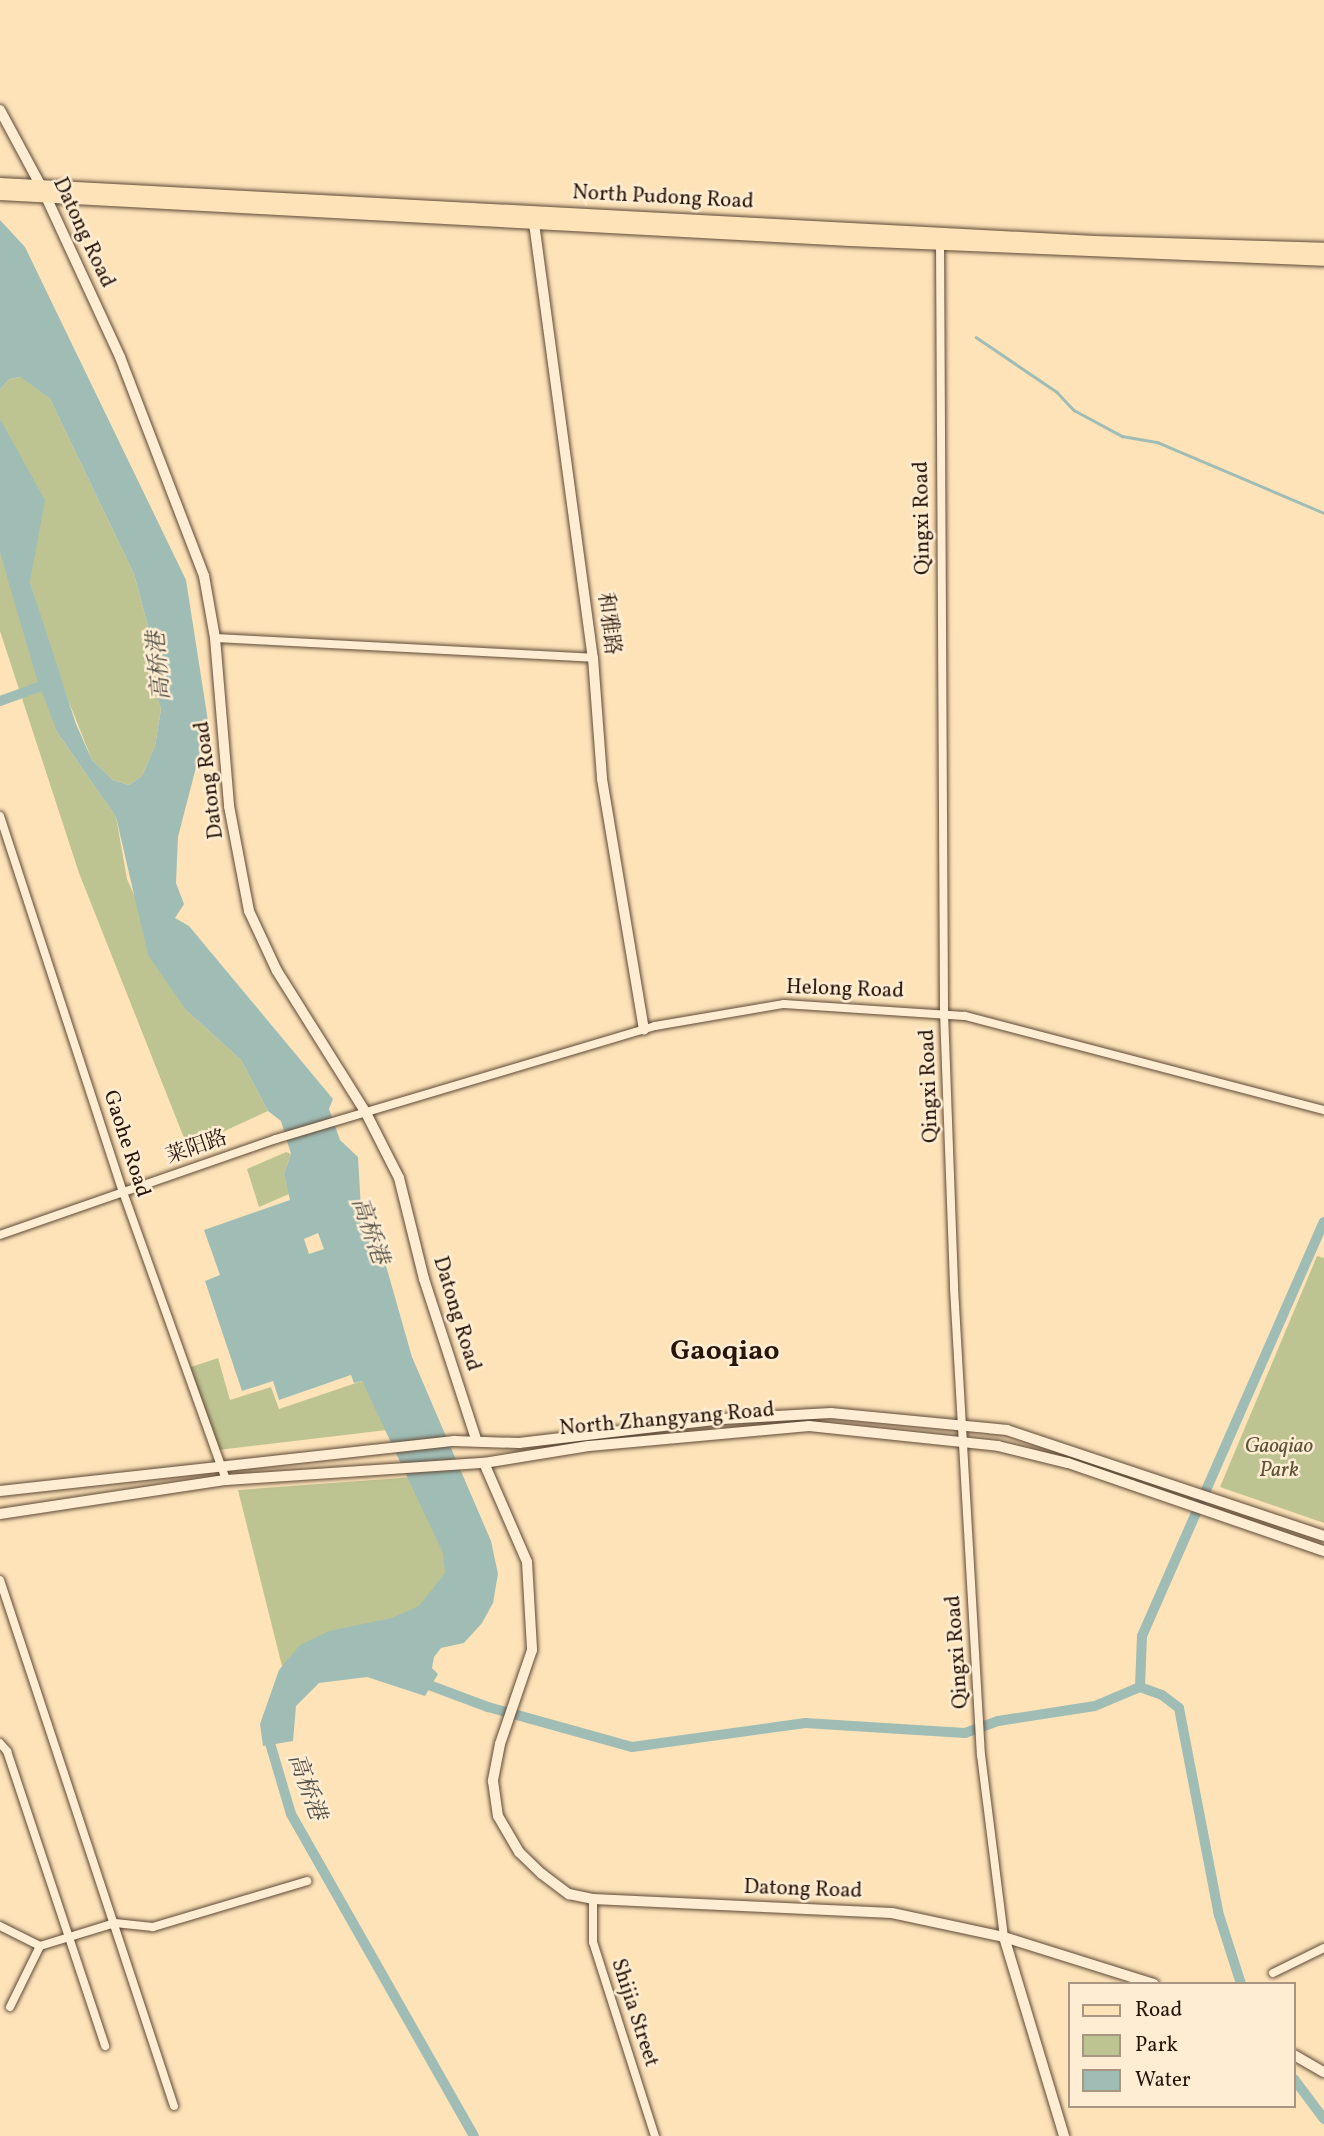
<!DOCTYPE html>
<meta charset="utf-8">
<style>
body{margin:0}
#map{position:relative;width:1324px;height:2136px;overflow:hidden;background:#fee3b9;font-family:Vollkorn,"Noto Serif SC",serif}
div>[style]{position:absolute}
.green>*{inset:0;background:#bec491}
.water>*{inset:0;background:#a0bdb5}
.stream>*{height:2.5px;margin:-1.25px;padding:0 1.25px;transform-origin:1.25px;border-radius:1.25px;background:#a0bdb5}
.canal>*{height:10px;margin:-5px;padding:0 5px;transform-origin:5px;border-radius:5px;background:#a0bdb5}
.roads{filter:drop-shadow(0 0 2px #5e4836) drop-shadow(0 0 2px #5e4836)}
.minor>*{height:8px;margin:-4px;padding:0 4px;transform-origin:4px;border-radius:4px;background:#feedd2}
.tertiary>*{height:10px;margin:-5px;padding:0 5px;transform-origin:5px;border-radius:5px;background:#feedd2}
.secondary>*{height:10px;margin:-5px;padding:0 5px;transform-origin:5px;border-radius:5px;background:#feedd2}
.primary>*{height:12px;margin:-6px;padding:0 6px;transform-origin:6px;border-radius:6px;background:#fee3b9}
span{translate:-50% -50%;white-space:nowrap;text-align:center;line-height:1.15;-webkit-text-stroke:5px #feedd2;paint-order:stroke}
.street-label{font-size:21px;color:#29140a}
.park-label{font-size:21px;color:#5d5239;font-style:italic}
.water-label{font-size:23px;color:#534f46;font-style:italic}
.district-label{font-size:28px;color:#29140a;font-weight:700}
.legend{position:absolute;left:1068px;top:1982px;width:228px;height:126px;box-sizing:border-box;background:#feedd2;border:2px solid #a99682;margin:0;padding:9px 12px;list-style:none;font-size:21px;color:#29140a}
.legend li{display:flex;align-items:center;gap:14px;height:35px}
.legend b{width:35px;border:2px solid #a99682}
</style>
<div id="map">
<div class="green">
<i style="clip-path:polygon(22px 377px,50px 399px,134px 574px,154px 649px,158px 677px,154px 687px,161px 709px,155px 746px,142px 776px,129px 785px,113px 780px,92px 760px,59px 677px,30px 582px,35px 543px,0 419px,0 390px,9px 379px)"></i>
<i style="clip-path:polygon(0 553px,57px 732px,116px 817px,127px 879px,186px 1010px,241px 1060px,268px 1111px,188px 1148px,79px 873px,0 631px)"></i>
<i style="clip-path:polygon(286px 1152px,291px 1154px,284px 1174px,289px 1194px,259px 1207px,247px 1169px)"></i>
<i style="clip-path:polygon(1317px 1256px,1324px 1258px,1324px 1523px,1220px 1487px)"></i>
<i style="clip-path:polygon(218px 1358px,230px 1400px,271px 1387px,279px 1409px,362px 1381px,387px 1430px,218px 1450px,188px 1368px)"></i>
<i style="clip-path:polygon(428px 1476px,458px 1532px,432px 1615px,283px 1670px,238px 1490px)"></i>
</div>
<div class="water">
<i style="clip-path:polygon(evenodd,0 220px,25px 247px,186px 580px,208px 721px,178px 837px,176px 883px,184px 904px,175px 918px,189px 926px,333px 1099px,329px 1109px,340px 1140px,358px 1157px,362px 1226px,375px 1227px,412px 1357px,491px 1541px,498px 1574px,493px 1603px,482px 1623px,464px 1643px,441px 1648px,434px 1657px,432px 1668px,438px 1674px,425px 1696px,367px 1677px,319px 1683px,296px 1706px,293px 1741px,263px 1746px,260px 1724px,279px 1670px,300px 1645px,329px 1631px,392px 1618px,419px 1606px,445px 1573px,443px 1553px,362px 1381px,354px 1383px,351px 1375px,279px 1400px,273px 1381px,242px 1391px,205px 1281px,220px 1275px,204px 1230px,290px 1200px,284px 1174px,291px 1154px,281px 1121px,268px 1111px,241px 1060px,186px 1010px,148px 955px,116px 817px,57px 732px,36px 676px,0 553px,0 419px,45px 500px,30px 582px,76px 724px,92px 760px,113px 780px,129px 785px,142px 776px,155px 746px,161px 709px,154px 687px,158px 677px,154px 649px,134px 574px,50px 399px,21px 377px,9px 379px,0 390px,0 220px,318px 1233px,324px 1249px,309px 1254px,304px 1239px,318px 1233px)"></i>
</div>
<div class="stream">
<i style="left:976px;top:337px;width:98px;rotate:34.2deg"></i>
<i style="left:1057px;top:392px;width:25px;rotate:47deg"></i>
<i style="left:1074px;top:410px;width:55px;rotate:28.4deg"></i>
<i style="left:1122px;top:436px;width:36px;rotate:10deg"></i>
<i style="left:1157px;top:442px;width:181px;rotate:23deg"></i>
</div>
<div class="canal">
<i style="left:0;top:701px;width:53px;rotate:-19.8deg"></i>
<i style="left:421px;top:1682px;width:72px;rotate:20.5deg"></i>
<i style="left:488px;top:1707px;width:149px;rotate:15.5deg"></i>
<i style="left:632px;top:1747px;width:175px;rotate:-7.9deg"></i>
<i style="left:805px;top:1723px;width:160px;rotate:3.6deg"></i>
<i style="left:965px;top:1733px;width:35px;rotate:-20deg"></i>
<i style="left:998px;top:1721px;width:98px;rotate:-8.8deg"></i>
<i style="left:1095px;top:1706px;width:49px;rotate:-22.9deg"></i>
<i style="left:1140px;top:1687px;width:23px;rotate:20deg"></i>
<i style="left:1162px;top:1695px;width:21px;rotate:37deg"></i>
<i style="left:1179px;top:1708px;width:211px;rotate:79.1deg"></i>
<i style="left:1219px;top:1915px;width:72px;rotate:72.3deg"></i>
<i style="left:1140px;top:1687px;width:51px;rotate:-87.8deg"></i>
<i style="left:1142px;top:1636px;width:452px;rotate:-66.3deg"></i>
<i style="left:267px;top:1733px;width:84px;rotate:73.5deg"></i>
<i style="left:291px;top:1814px;width:370px;rotate:60.4deg"></i>
<i style="left:1294px;top:2079px;width:50px;rotate:53.1deg"></i>
</div>
<div class="roads">
<div class="minor">
<i style="left:940px;top:241px;width:771px;rotate:89.7deg"></i>
<i style="left:944px;top:1012px;width:276px;rotate:87.9deg"></i>
<i style="left:954px;top:1288px;width:468px;rotate:86.7deg"></i>
<i style="left:981px;top:1755px;width:183px;rotate:82.8deg"></i>
<i style="left:215px;top:638px;width:379px;rotate:3deg"></i>
<i style="left:0;top:816px;width:396px;rotate:71.9deg"></i>
<i style="left:123px;top:1192px;width:306px;rotate:70.3deg"></i>
<i style="left:0;top:1235px;width:292px;rotate:-19.2deg"></i>
<i style="left:276px;top:1139px;width:395px;rotate:-16.6deg"></i>
<i style="left:655px;top:1026px;width:131px;rotate:-9.7deg"></i>
<i style="left:784px;top:1004px;width:181px;rotate:3.8deg"></i>
<i style="left:965px;top:1016px;width:371px;rotate:14.7deg"></i>
<i style="left:0;top:1580px;width:554px;rotate:71.7deg"></i>
<i style="left:0;top:1743px;width:11px;rotate:49deg"></i>
<i style="left:7px;top:1751px;width:311px;rotate:71.6deg"></i>
<i style="left:593px;top:1899px;width:43px;rotate:90deg"></i>
<i style="left:593px;top:1942px;width:204px;rotate:72.3deg"></i>
<i style="left:0;top:1926px;width:45px;rotate:26.6deg"></i>
<i style="left:1273px;top:1973px;width:57px;rotate:-26.1deg"></i>
<i style="left:10px;top:2007px;width:68px;rotate:-63.8deg"></i>
<i style="left:40px;top:1946px;width:78px;rotate:-17deg"></i>
<i style="left:115px;top:1923px;width:38px;rotate:6deg"></i>
<i style="left:153px;top:1927px;width:161px;rotate:-16.6deg"></i>
</div>
<div class="tertiary">
<i style="left:0;top:110px;width:86px;rotate:61.7deg"></i>
<i style="left:41px;top:186px;width:188px;rotate:65.2deg"></i>
<i style="left:120px;top:357px;width:235px;rotate:69deg"></i>
<i style="left:204px;top:576px;width:63px;rotate:79.9deg"></i>
<i style="left:215px;top:638px;width:169px;rotate:85.2deg"></i>
<i style="left:229px;top:806px;width:107px;rotate:79.2deg"></i>
<i style="left:249px;top:911px;width:66px;rotate:65deg"></i>
<i style="left:277px;top:971px;width:168px;rotate:57.9deg"></i>
<i style="left:366px;top:1113px;width:73px;rotate:63.1deg"></i>
<i style="left:399px;top:1178px;width:104px;rotate:76.1deg"></i>
<i style="left:424px;top:1279px;width:168px;rotate:72deg"></i>
<i style="left:534px;top:223px;width:439px;rotate:82.3deg"></i>
<i style="left:593px;top:658px;width:121px;rotate:85.7deg"></i>
<i style="left:602px;top:779px;width:254px;rotate:80.5deg"></i>
<i style="left:484px;top:1463px;width:108px;rotate:66.5deg"></i>
<i style="left:527px;top:1562px;width:88px;rotate:86.7deg"></i>
<i style="left:532px;top:1650px;width:99px;rotate:108.8deg"></i>
<i style="left:500px;top:1744px;width:38px;rotate:101deg"></i>
<i style="left:493px;top:1781px;width:35px;rotate:82deg"></i>
<i style="left:498px;top:1816px;width:42px;rotate:59.7deg"></i>
<i style="left:519px;top:1852px;width:32px;rotate:44deg"></i>
<i style="left:542px;top:1874px;width:34px;rotate:37deg"></i>
<i style="left:569px;top:1894px;width:25px;rotate:12deg"></i>
<i style="left:593px;top:1899px;width:299px;rotate:2.7deg"></i>
<i style="left:892px;top:1913px;width:115px;rotate:12.1deg"></i>
<i style="left:1004px;top:1937px;width:157px;rotate:17.4deg"></i>
<i style="left:1004px;top:1937px;width:208px;rotate:73.2deg"></i>
<i style="left:1294px;top:2055px;width:34px;rotate:30deg"></i>
</div>
<div class="secondary">
<i style="left:0;top:1491px;width:457px;rotate:-6.3deg"></i>
<i style="left:454px;top:1441px;width:65px;rotate:1.8deg"></i>
<i style="left:519px;top:1443px;width:205px;rotate:-6.7deg"></i>
<i style="left:723px;top:1419px;width:108px;rotate:-3.2deg"></i>
<i style="left:831px;top:1413px;width:177px;rotate:5.5deg"></i>
<i style="left:1007px;top:1430px;width:334px;rotate:18.5deg"></i>
<i style="left:0;top:1514px;width:229px;rotate:-8.6deg"></i>
<i style="left:226px;top:1480px;width:259px;rotate:-3.8deg"></i>
<i style="left:484px;top:1463px;width:106px;rotate:-9.2deg"></i>
<i style="left:589px;top:1446px;width:221px;rotate:-5.2deg"></i>
<i style="left:809px;top:1426px;width:190px;rotate:6deg"></i>
<i style="left:998px;top:1446px;width:72px;rotate:13.7deg"></i>
<i style="left:1068px;top:1463px;width:271px;rotate:19deg"></i>
</div>
<div class="primary">
<i style="left:0;top:184px;width:1096px;rotate:3.03deg"></i>
<i style="left:1094px;top:242px;width:230px;rotate:1.7deg"></i>
<i style="left:0;top:194px;width:851px;rotate:3.1deg"></i>
<i style="left:850px;top:240px;width:474px;rotate:2.4deg"></i>
</div>
</div>
<div class="street-label">
<span style="left:663px;top:198px;rotate:3deg">North Pudong Road</span>
<span style="left:83px;top:233px;rotate:65deg">Datong Road</span>
<span style="left:923px;top:518px;rotate:-91deg">Qingxi Road</span>
<span style="left:608px;top:624px;rotate:83deg">和雅路</span>
<span style="left:210px;top:780px;rotate:-97deg">Datong Road</span>
<span style="left:845px;top:990px;rotate:2deg">Helong Road</span>
<span style="left:930px;top:1086px;rotate:-92deg">Qingxi Road</span>
<span style="left:126px;top:1144px;rotate:72deg">Gaohe Road</span>
<span style="left:197px;top:1148px;rotate:-19deg">莱阳路</span>
<span style="left:456px;top:1314px;rotate:73deg">Datong Road</span>
<span style="left:667px;top:1420px;rotate:-5deg">North Zhangyang Road</span>
<span style="left:958px;top:1652px;rotate:-94deg">Qingxi Road</span>
<span style="left:803px;top:1890px;rotate:2deg">Datong Road</span>
<span style="left:634px;top:2013px;rotate:72deg">Shijia Street</span>
</div>
<div class="park-label">
<span style="left:1279px;top:1459px">Gaoqiao<br>Park</span>
</div>
<div class="water-label">
<span style="left:160px;top:666px;rotate:-95deg">高桥港</span>
<span style="left:369px;top:1231px;rotate:71deg">高桥港</span>
<span style="left:306px;top:1787px;rotate:70deg">高桥港</span>
</div>
<div class="district-label">
<span style="left:725px;top:1352px">Gaoqiao</span>
</div>
<ul class="legend">
<li><b style="height:9px;background:#fee3b9"></b>Road</li>
<li><b style="height:19px;background:#bec491"></b>Park</li>
<li><b style="height:19px;background:#a0bdb5"></b>Water</li>
</ul>
</div>
